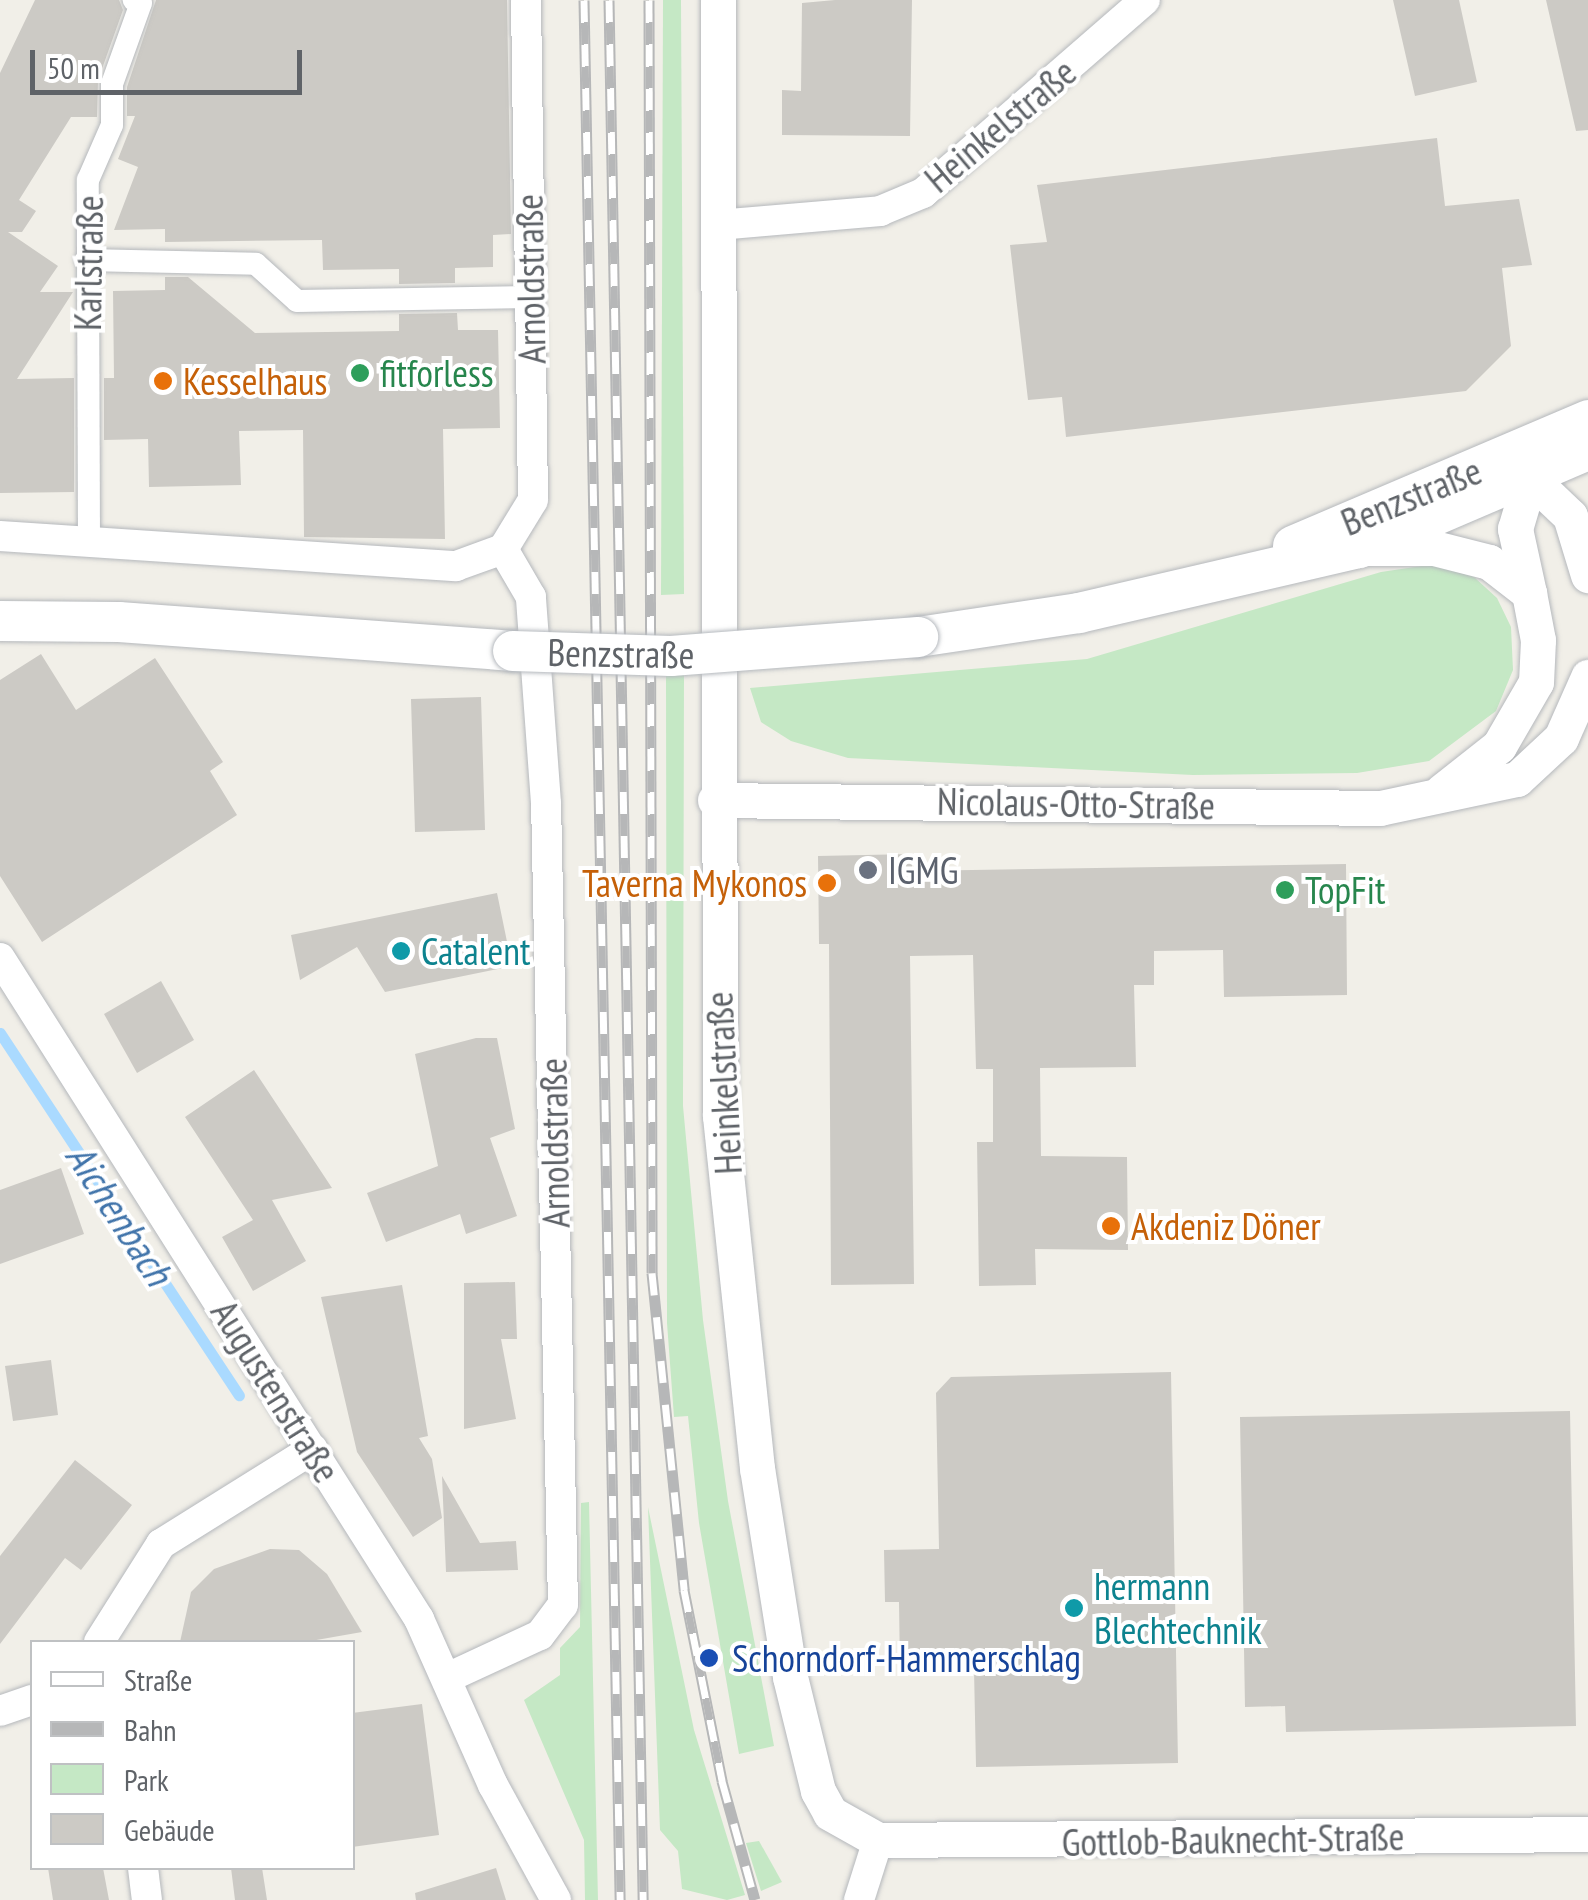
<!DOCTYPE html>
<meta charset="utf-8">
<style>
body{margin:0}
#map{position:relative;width:1588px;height:1900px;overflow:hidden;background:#f1efe8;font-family:"PT Sans Narrow",sans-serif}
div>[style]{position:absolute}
.green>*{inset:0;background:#c5e8c5}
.stream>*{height:11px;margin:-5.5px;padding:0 5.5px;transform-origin:5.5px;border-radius:5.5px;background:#aadaff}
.building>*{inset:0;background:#cccac5}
.roads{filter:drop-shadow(0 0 2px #b5b8bc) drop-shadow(0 0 2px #b5b8bc)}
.pedestrian>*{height:22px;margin:-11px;padding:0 11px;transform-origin:11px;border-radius:11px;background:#fff}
.minor>*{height:30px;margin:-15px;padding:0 15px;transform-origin:15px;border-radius:15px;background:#fff}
.tertiary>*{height:35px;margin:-17.5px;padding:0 17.5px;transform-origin:17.5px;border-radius:17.5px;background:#fff}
.secondary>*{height:40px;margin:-20px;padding:0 20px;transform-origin:20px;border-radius:20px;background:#fff}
.rail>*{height:11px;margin-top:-5.5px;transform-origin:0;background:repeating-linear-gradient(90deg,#fff 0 22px,#b6b7b8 0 44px);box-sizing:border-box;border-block:2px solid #b6b7b8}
.bridges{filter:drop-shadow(0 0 2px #b6babf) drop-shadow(0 0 2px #b6babf)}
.secondary-bridge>*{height:40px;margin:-20px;padding:0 20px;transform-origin:20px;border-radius:20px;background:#fff}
.dots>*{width:28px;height:28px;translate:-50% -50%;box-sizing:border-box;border:5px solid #fff;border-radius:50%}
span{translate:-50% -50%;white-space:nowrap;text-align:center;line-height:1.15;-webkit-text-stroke:8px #fff;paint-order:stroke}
.street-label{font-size:38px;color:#5f6368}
.leisure-label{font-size:38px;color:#27864d}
.left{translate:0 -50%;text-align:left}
.food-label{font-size:38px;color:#c56008}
.right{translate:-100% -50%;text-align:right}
.worship-label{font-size:38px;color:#5b616d}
.culture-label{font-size:38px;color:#0d838f}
.transit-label{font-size:38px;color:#164399}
.water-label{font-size:40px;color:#4174aa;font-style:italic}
.legend{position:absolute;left:30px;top:1640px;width:325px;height:230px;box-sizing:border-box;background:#fff;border:2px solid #bfc1c3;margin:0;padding:12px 18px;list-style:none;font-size:30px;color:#5f6368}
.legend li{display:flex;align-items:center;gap:20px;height:50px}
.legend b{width:50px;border:2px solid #bfc1c3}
.scale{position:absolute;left:30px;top:50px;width:272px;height:45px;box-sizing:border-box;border:5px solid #5f6368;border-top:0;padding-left:12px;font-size:30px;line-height:35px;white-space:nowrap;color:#5f6368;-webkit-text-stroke:8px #fff;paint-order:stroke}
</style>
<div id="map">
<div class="green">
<i style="clip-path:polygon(663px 0,681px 0,684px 594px,661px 595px)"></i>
<i style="clip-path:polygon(1435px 564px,1474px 577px,1497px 598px,1511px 627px,1513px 670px,1496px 711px,1429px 761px,1357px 773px,1193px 775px,848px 758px,791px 741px,761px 722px,750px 688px,1087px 659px,1381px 572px)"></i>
<i style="clip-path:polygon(666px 674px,684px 674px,683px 1106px,703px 1320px,728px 1501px,774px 1746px,739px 1754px,699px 1523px,688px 1416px,674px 1417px,667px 1323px)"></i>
<i style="clip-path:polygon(589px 1502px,598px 1900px,585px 1900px,584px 1840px,524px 1700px,560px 1675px,560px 1648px,580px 1627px,581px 1503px)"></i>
<i style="clip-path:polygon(648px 1507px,694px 1730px,745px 1895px,727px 1900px,682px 1889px,678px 1851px,660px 1830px)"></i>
<i style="clip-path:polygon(759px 1841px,782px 1882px,761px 1891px,746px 1843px)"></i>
</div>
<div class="stream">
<i style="left:0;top:1033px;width:434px;rotate:56.6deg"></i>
</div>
<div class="building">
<i style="clip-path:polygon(35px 0,119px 0,123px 10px,98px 80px,97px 117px,71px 117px,19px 200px,36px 211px,22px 232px,8px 232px,58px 266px,40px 292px,73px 292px,17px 379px,74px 378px,74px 492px,0 493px,0 73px)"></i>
<i style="clip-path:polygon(156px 0,507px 0,511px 234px,493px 235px,493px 267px,455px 268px,455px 283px,399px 284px,399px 269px,323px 270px,322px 240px,165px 242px,165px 229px,114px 230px,138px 167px,118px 159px,135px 116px,127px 116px,127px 87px)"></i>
<i style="clip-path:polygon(835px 0,912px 0,910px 136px,782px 135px,782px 90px,801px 91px,802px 3px)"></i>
<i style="clip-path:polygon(1393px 0,1459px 0,1477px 82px,1415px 96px)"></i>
<i style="clip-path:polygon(1546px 0,1588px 0,1588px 130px,1576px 131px)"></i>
<i style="clip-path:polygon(1437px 138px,1445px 206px,1519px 199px,1532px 265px,1502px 268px,1511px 346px,1466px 391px,1066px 437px,1062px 397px,1028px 400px,1010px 245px,1047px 242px,1037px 185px)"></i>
<i style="clip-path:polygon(165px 277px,188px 277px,255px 333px,399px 331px,399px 314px,457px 313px,458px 330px,498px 330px,500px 428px,443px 429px,445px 539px,304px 537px,303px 430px,239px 431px,241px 485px,149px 487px,148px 439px,104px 440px,104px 378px,114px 378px,113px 291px,165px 290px)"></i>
<i style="clip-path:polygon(41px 654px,76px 710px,155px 658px,223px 762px,210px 771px,237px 815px,42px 942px,0 876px,0 680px)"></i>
<i style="clip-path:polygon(481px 697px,485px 830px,415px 832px,411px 699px)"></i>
<i style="clip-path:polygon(912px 854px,912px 871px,1346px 864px,1347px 995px,1224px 997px,1223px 950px,1154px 951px,1154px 985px,1134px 985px,1136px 1067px,1040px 1068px,1041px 1156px,1127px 1157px,1128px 1250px,1035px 1249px,1036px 1285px,979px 1286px,977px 1142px,993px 1142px,993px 1069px,976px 1069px,973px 955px,910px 956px,914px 1284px,831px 1285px,829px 944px,819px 944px,818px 856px)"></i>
<i style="clip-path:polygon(497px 893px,512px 966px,385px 992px,357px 947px,300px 980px,291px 935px)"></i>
<i style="clip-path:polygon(161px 981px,194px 1040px,137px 1073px,104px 1014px)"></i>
<i style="clip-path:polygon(476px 1038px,497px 1038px,515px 1129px,490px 1138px,517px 1216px,466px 1234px,460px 1214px,386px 1242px,367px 1193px,438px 1166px,415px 1054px)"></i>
<i style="clip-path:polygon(254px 1070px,332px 1188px,272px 1200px,306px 1261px,253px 1291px,222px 1237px,253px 1220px,185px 1117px)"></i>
<i style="clip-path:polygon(61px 1168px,84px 1234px,0 1264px,0 1190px)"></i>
<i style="clip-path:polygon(515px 1282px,517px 1339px,501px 1339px,516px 1419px,464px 1429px,464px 1283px)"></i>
<i style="clip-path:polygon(402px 1285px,428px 1436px,419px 1438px,432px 1459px,442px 1518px,413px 1537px,357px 1452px,321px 1297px)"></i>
<i style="clip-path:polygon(51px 1360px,58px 1415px,13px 1421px,5px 1366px)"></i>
<i style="clip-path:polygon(1171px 1372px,1178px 1763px,976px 1767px,974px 1669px,900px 1670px,899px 1602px,885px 1602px,884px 1550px,939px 1549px,936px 1393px,951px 1377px)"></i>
<i style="clip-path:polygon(1570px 1411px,1576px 1726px,1286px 1732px,1285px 1706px,1245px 1707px,1240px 1417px)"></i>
<i style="clip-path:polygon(75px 1460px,132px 1505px,81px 1570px,65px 1558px,0 1644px,0 1556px)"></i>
<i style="clip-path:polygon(442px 1476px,480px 1543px,516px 1541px,518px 1570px,446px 1572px)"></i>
<i style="clip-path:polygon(270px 1549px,299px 1550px,327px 1574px,362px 1632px,305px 1642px,180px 1642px,191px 1592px,214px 1569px)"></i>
<i style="clip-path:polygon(422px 1704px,439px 1835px,352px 1847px,352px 1713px)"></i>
<i style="clip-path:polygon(48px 1868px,103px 1868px,109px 1900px,53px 1900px)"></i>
<i style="clip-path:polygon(231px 1868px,262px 1868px,267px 1900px,235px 1900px)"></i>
<i style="clip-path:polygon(496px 1868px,506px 1900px,416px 1900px,415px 1893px)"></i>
</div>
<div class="roads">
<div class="pedestrian">
<i style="left:86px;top:260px;width:170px;rotate:1.3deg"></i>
<i style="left:256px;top:264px;width:55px;rotate:42.1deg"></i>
<i style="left:297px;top:301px;width:233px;rotate:-1deg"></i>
<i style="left:89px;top:541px;width:361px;rotate:-90.2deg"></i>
<i style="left:88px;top:180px;width:60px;rotate:-66.4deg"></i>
<i style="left:112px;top:125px;width:41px;rotate:-90deg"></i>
<i style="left:112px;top:84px;width:86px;rotate:-70.3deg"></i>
<i style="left:141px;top:3px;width:8px;rotate:-157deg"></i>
</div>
<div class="minor">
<i style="left:718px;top:225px;width:163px;rotate:-4.9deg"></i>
<i style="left:880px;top:211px;width:47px;rotate:-22.7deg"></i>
<i style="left:923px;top:193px;width:294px;rotate:-41deg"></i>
<i style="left:0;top:536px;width:457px;rotate:3.8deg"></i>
<i style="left:456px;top:566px;width:50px;rotate:-19.9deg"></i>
<i style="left:503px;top:549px;width:57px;rotate:-58.5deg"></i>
<i style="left:533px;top:500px;width:500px;rotate:-90.8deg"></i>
<i style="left:0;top:958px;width:783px;rotate:57.63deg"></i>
<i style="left:419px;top:1619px;width:182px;rotate:66deg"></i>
<i style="left:493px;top:1785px;width:131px;rotate:61.3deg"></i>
<i style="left:99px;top:1642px;width:116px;rotate:-57.7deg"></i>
<i style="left:161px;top:1544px;width:179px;rotate:-32deg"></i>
<i style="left:447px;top:1678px;width:102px;rotate:-24.8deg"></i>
<i style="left:540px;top:1635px;width:38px;rotate:-53deg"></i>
<i style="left:563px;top:1605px;width:802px;rotate:-91.21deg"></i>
<i style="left:546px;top:803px;width:207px;rotate:-94.2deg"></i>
<i style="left:531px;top:597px;width:56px;rotate:-120.3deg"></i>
<i style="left:0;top:1711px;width:34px;rotate:-19deg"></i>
<i style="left:143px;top:1868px;width:32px;rotate:83deg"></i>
<i style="left:859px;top:1900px;width:63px;rotate:-72.4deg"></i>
</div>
<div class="tertiary">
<i style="left:718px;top:0;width:1116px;rotate:89.9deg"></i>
<i style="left:720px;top:1116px;width:354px;rotate:84deg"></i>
<i style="left:757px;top:1468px;width:212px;rotate:81deg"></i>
<i style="left:790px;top:1677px;width:117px;rotate:76.2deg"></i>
<i style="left:818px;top:1791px;width:25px;rotate:61deg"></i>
<i style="left:830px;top:1813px;width:55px;rotate:29.4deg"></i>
<i style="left:878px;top:1840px;width:710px;rotate:-0.48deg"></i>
<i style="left:1365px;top:548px;width:69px"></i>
<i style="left:1434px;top:548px;width:57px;rotate:14.3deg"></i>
<i style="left:1489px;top:562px;width:51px;rotate:37.8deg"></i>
<i style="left:1529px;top:593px;width:48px;rotate:79.2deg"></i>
<i style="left:1538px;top:640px;width:42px;rotate:92.7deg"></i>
<i style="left:1536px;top:682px;width:74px;rotate:120deg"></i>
<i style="left:1499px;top:746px;width:73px;rotate:141.7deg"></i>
<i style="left:1529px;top:593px;width:66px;rotate:-102.3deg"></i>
<i style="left:1515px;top:529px;width:53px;rotate:-73.6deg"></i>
<i style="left:1530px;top:478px;width:55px;rotate:43.5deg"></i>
<i style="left:1570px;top:516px;width:62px;rotate:73deg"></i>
<i style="left:715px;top:800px;width:665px;rotate:0.69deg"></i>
<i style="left:1380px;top:808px;width:140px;rotate:-12deg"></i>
<i style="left:1517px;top:779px;width:60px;rotate:-43deg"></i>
<i style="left:1561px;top:738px;width:67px;rotate:-66.1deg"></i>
</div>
<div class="secondary">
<i style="left:1293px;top:546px;width:321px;rotate:-23.1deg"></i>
<i style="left:0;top:621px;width:119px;rotate:0.5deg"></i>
<i style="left:119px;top:622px;width:395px;rotate:4.2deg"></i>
<i style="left:918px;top:637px;width:163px;rotate:-8.5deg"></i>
<i style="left:1079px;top:613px;width:287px;rotate:-13.1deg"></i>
<i style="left:1359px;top:548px;width:249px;rotate:-23.2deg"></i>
</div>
</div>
<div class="rail">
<i style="left:584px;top:0;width:1900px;rotate:88.91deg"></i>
<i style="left:609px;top:0;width:1900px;rotate:88.97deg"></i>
<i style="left:649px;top:0;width:1273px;rotate:89.86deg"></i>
<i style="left:652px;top:1273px;width:319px;rotate:84.2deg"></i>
<i style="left:684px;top:1590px;width:195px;rotate:78.7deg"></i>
<i style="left:722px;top:1781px;width:123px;rotate:74.5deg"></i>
</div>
<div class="bridges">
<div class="secondary-bridge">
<i style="left:513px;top:651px;width:158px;rotate:1.8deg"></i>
<i style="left:671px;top:656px;width:248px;rotate:-4.4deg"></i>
</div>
</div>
<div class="dots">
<i style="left:360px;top:373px;background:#2e9e5b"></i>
<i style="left:163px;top:381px;background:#e8710a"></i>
<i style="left:868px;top:870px;background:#6b7280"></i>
<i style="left:827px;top:883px;background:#e8710a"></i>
<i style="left:1285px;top:890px;background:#2e9e5b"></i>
<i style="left:401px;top:951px;background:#0f9aa8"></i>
<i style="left:1111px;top:1226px;background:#e8710a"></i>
<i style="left:1074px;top:1608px;background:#0f9aa8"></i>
<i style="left:709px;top:1658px;background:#1a4fb4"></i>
</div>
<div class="street-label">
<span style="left:1000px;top:125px;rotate:-40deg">Heinkelstraße</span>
<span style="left:88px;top:263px;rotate:-89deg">Karlstraße</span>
<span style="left:530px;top:279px;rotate:-91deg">Arnoldstraße</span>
<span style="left:1411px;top:496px;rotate:-22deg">Benzstraße</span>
<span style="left:621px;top:653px;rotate:1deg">Benzstraße</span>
<span style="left:1076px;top:803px;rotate:1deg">Nicolaus-Otto-Straße</span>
<span style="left:723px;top:1083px;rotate:-93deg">Heinkelstraße</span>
<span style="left:554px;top:1143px;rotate:-91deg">Arnoldstraße</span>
<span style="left:276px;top:1391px;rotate:58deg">Augustenstraße</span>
<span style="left:1233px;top:1839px;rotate:-1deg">Gottlob-Bauknecht-Straße</span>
</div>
<div class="leisure-label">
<span class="left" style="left:380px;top:373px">fitforless</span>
<span class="left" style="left:1305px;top:890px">TopFit</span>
</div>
<div class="food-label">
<span class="left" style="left:183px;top:381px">Kesselhaus</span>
<span class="right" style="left:807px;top:883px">Taverna Mykonos</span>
<span class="left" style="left:1131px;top:1226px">Akdeniz Döner</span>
</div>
<div class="worship-label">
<span class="left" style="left:888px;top:870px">IGMG</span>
</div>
<div class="culture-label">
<span class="left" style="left:421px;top:951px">Catalent</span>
<span class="left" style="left:1094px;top:1608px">hermann<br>Blechtechnik</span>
</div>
<div class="transit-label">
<span class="left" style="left:732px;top:1658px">Schorndorf-Hammerschlag</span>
</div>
<div class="water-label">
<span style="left:120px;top:1214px;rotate:57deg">Aichenbach</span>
</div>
<ul class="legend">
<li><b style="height:12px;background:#fff"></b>Straße</li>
<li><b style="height:12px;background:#b6b7b8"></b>Bahn</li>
<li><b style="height:28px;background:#c5e8c5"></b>Park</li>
<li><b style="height:28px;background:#cccac5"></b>Gebäude</li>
</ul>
<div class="scale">50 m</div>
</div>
